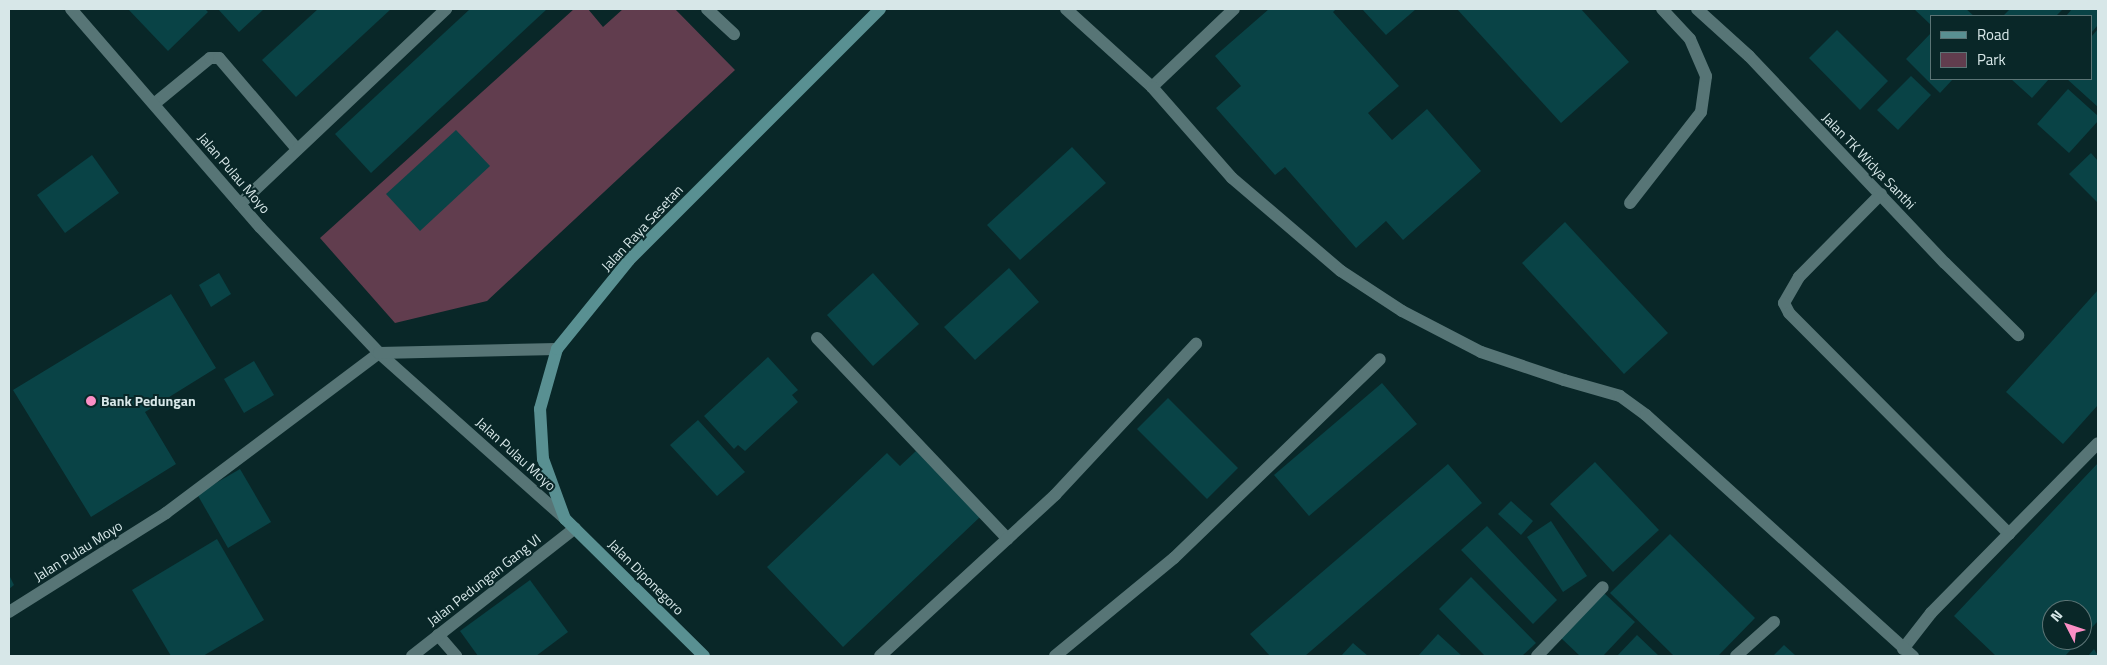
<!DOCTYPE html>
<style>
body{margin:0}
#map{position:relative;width:2107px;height:665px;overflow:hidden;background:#092728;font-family:"Titillium Web",sans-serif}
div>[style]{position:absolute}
.green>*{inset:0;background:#613d4e}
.building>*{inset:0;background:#094346}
.service>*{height:12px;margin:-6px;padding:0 6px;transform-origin:6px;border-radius:6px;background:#577576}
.minor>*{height:12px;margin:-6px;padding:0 6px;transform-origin:6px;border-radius:6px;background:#577576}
.tertiary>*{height:12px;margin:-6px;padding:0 6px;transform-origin:6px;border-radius:6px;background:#577576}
.secondary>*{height:12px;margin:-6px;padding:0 6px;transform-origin:6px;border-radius:6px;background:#599092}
.dots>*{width:14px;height:14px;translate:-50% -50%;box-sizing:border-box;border:2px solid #092728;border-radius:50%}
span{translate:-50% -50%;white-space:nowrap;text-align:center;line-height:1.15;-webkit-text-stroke:4px #092728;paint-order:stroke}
.street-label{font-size:14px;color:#d7e7e8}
.poi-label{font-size:14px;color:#d7e7e8;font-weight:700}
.left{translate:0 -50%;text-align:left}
.frame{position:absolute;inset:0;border:10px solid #d7e7e8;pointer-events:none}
.legend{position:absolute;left:1930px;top:15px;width:162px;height:65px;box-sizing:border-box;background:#092728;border:1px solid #5b7475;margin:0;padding:6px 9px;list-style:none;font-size:15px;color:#d7e7e8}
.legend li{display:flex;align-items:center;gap:10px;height:25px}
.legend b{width:25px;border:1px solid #5b7475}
.north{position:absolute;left:2042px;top:600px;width:50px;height:50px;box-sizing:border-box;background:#092728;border:1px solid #5b7475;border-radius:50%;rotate:311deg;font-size:14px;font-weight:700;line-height:20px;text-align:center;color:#d7e7e8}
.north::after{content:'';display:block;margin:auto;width:18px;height:22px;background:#fb8fc5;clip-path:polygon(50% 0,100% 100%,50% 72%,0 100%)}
</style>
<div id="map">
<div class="green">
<i style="clip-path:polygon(574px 9px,588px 9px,603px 27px,623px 9px,675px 9px,735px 70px,487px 301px,395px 323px,320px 238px)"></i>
</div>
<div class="building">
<i style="clip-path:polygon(128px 9px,205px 9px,208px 12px,168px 51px)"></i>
<i style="clip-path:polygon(218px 9px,264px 9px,239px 32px)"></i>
<i style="clip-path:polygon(318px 9px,391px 9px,296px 97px,262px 60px)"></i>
<i style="clip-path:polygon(470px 9px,547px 9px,371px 173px,335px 134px)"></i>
<i style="clip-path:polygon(1269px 9px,1336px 9px,1333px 12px,1399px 86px,1368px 113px,1392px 140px,1427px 109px,1481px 171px,1403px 240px,1386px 221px,1356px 248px,1285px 167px,1275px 175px,1216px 108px,1241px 86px,1215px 56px)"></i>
<i style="clip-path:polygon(1362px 9px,1416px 9px,1386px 35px)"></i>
<i style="clip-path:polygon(1457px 9px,1581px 9px,1629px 62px,1561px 123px)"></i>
<i style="clip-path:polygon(1914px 9px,1966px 9px,1974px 16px,1931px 16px,1931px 25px)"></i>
<i style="clip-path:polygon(2010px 9px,2063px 9px,2056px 16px,2003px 16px)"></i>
<i style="clip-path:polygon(2072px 9px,2098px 9px,2098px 25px,2091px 33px,2091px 16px,2066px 16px)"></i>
<i style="clip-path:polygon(2098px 29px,2098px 107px,2067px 79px,2091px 79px,2091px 37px)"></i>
<i style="clip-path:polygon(1837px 30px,1888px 81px,1860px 110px,1809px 58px)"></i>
<i style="clip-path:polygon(1931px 33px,1931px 79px,1953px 79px,1940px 93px,1906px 59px)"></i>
<i style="clip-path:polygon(1911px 76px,1931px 95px,1898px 130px,1877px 110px)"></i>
<i style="clip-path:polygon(2011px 79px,2049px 79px,2032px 98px)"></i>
<i style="clip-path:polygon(2068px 89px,2098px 116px,2098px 121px,2069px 153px,2037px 124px)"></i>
<i style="clip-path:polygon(456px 130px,490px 166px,420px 231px,386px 194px)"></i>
<i style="clip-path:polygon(1072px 147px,1106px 183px,1020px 260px,987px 225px)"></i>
<i style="clip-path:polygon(2091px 153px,2098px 161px,2098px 203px,2069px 174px)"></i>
<i style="clip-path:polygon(92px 155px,119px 193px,65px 233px,37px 195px)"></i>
<i style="clip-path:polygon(1565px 222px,1668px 333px,1624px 374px,1522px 263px)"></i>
<i style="clip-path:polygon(1009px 268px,1039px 302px,975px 360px,944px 327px)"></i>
<i style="clip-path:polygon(219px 273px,231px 294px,211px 307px,199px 285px)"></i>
<i style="clip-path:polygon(873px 273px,919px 324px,873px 366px,827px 315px)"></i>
<i style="clip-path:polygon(2098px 290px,2098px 405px,2063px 444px,2006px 392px)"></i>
<i style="clip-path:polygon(171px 294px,216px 368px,145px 412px,176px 464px,91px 517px,13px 390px)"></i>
<i style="clip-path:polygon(768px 357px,798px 390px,792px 395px,798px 402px,745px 451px,738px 445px,734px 449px,704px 416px)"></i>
<i style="clip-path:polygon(254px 361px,274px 395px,244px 413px,224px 379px)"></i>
<i style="clip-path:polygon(1382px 383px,1417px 424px,1309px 516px,1274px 475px)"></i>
<i style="clip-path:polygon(1168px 398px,1238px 468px,1207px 499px,1137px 429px)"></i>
<i style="clip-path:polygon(698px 420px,745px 472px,717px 496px,670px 445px)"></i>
<i style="clip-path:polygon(916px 451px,980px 517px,843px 647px,767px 567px,887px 453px,900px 466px)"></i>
<i style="clip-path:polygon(1595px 462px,1659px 530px,1613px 572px,1550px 504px)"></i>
<i style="clip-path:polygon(2098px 463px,2098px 621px,2082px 638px,2082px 610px,2052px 610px,2052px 640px,2080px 640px,2065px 656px,1996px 656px,1954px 616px)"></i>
<i style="clip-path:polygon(1448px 464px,1482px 503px,1305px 656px,1270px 656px,1250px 634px)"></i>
<i style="clip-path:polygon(240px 469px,271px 522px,228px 548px,197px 494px)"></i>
<i style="clip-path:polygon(1511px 501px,1533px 521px,1521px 535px,1498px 514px)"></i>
<i style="clip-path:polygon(1551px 521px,1587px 576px,1563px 592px,1527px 537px)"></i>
<i style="clip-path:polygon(1487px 526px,1557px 600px,1533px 624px,1461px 550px)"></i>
<i style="clip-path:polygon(1670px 534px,1755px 618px,1718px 656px,1674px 656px,1610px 593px)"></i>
<i style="clip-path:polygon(217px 539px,264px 620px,203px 656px,171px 656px,132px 590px)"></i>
<i style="clip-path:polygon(9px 575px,14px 585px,9px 589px)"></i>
<i style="clip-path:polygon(1471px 577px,1536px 643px,1522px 656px,1485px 656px,1439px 609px)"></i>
<i style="clip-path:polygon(530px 580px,568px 632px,536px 656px,478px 656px,460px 631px)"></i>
<i style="clip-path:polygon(1604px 593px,1635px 622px,1603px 656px,1580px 656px,1561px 638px)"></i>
<i style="clip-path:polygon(1438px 634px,1462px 656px,1418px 656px)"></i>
<i style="clip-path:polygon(1637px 635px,1659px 656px,1617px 656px)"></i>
<i style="clip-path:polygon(1353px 643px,1368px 656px,1341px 656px)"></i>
<i style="clip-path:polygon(1784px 645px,1796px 656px,1773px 656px)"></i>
<i style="clip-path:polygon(2094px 649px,2098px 656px,2088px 656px)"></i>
</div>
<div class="service">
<i style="left:707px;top:9px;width:37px;rotate:43deg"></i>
<i style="left:1697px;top:9px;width:70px;rotate:42.1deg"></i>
<i style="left:1749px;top:56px;width:285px;rotate:46.6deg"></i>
<i style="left:1945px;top:263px;width:103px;rotate:44.6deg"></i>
<i style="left:1152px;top:87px;width:113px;rotate:-43.6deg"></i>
<i style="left:154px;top:104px;width:72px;rotate:-39.4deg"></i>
<i style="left:210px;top:58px;width:9px"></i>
<i style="left:219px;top:58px;width:120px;rotate:49.4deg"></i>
<i style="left:1881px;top:194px;width:117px;rotate:134.7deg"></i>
<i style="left:1799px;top:277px;width:30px;rotate:120deg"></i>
<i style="left:1784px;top:303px;width:11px;rotate:63deg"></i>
<i style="left:1789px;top:313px;width:312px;rotate:45.1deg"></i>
<i style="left:1630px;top:203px;width:115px;rotate:-52deg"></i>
<i style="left:1701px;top:112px;width:36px;rotate:-82deg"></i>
<i style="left:1706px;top:76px;width:40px;rotate:-113.4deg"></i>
<i style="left:1690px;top:39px;width:41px;rotate:-133deg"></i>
<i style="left:240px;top:204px;width:284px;rotate:-43.4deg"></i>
<i style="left:438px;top:635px;width:28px;rotate:49deg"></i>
<i style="left:1903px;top:649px;width:46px;rotate:-52.1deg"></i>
<i style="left:1931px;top:613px;width:238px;rotate:-45.5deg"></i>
</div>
<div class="minor">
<i style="left:1066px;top:9px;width:116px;rotate:42.2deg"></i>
<i style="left:1152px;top:87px;width:121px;rotate:48.7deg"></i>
<i style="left:1232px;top:178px;width:143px;rotate:40.5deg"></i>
<i style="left:1341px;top:271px;width:73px;rotate:33.3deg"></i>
<i style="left:1402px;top:311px;width:89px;rotate:27.4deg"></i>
<i style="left:1481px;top:352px;width:88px;rotate:18.6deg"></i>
<i style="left:1564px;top:380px;width:58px;rotate:15.9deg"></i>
<i style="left:1620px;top:396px;width:32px;rotate:36deg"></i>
<i style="left:1646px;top:415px;width:360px;rotate:42.1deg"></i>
<i style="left:817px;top:338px;width:277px;rotate:46.5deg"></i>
<i style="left:9px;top:612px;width:186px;rotate:-32.2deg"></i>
<i style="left:166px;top:513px;width:266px;rotate:-36.9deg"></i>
<i style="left:412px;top:656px;width:207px;rotate:-38.1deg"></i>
<i style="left:880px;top:656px;width:238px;rotate:-42.6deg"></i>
<i style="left:1055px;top:495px;width:207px;rotate:-47deg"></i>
<i style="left:1055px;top:656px;width:154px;rotate:-39.5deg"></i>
<i style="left:1174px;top:558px;width:286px;rotate:-44deg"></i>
<i style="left:1537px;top:656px;width:95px;rotate:-46.3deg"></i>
<i style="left:1736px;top:656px;width:51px;rotate:-41.8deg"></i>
</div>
<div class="tertiary">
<i style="left:71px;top:9px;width:289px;rotate:49.1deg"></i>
<i style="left:260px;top:227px;width:173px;rotate:46.6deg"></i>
<i style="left:379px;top:353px;width:249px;rotate:41.7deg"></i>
<i style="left:379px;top:353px;width:178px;rotate:-1.3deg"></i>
</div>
<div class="secondary">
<i style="left:704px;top:656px;width:195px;rotate:-135.4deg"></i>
<i style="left:565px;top:519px;width:64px;rotate:-110.1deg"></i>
<i style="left:543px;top:459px;width:50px;rotate:-93.4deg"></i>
<i style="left:540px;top:409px;width:62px;rotate:-74.2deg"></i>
<i style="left:557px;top:349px;width:114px;rotate:-51deg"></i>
<i style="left:629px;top:260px;width:355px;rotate:-45deg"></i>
</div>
<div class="dots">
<i style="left:91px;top:401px;background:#fb8fc5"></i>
</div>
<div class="street-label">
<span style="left:1869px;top:161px;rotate:46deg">Jalan TK Widya Santhi</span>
<span style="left:234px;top:173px;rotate:49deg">Jalan Pulau Moyo</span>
<span style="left:642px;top:228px;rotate:-47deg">Jalan Raya Sesetan</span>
<span style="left:516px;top:454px;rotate:42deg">Jalan Pulau Moyo</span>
<span style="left:78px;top:551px;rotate:-32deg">Jalan Pulau Moyo</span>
<span style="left:646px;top:577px;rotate:45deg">Jalan Diponegoro</span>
<span style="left:484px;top:580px;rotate:-38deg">Jalan Pedungan Gang VI</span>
</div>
<div class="poi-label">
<span class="left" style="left:101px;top:401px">Bank Pedungan</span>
</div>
<div class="frame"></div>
<ul class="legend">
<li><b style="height:6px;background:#599092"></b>Road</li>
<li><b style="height:14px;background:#613d4e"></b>Park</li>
</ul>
<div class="north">N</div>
</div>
